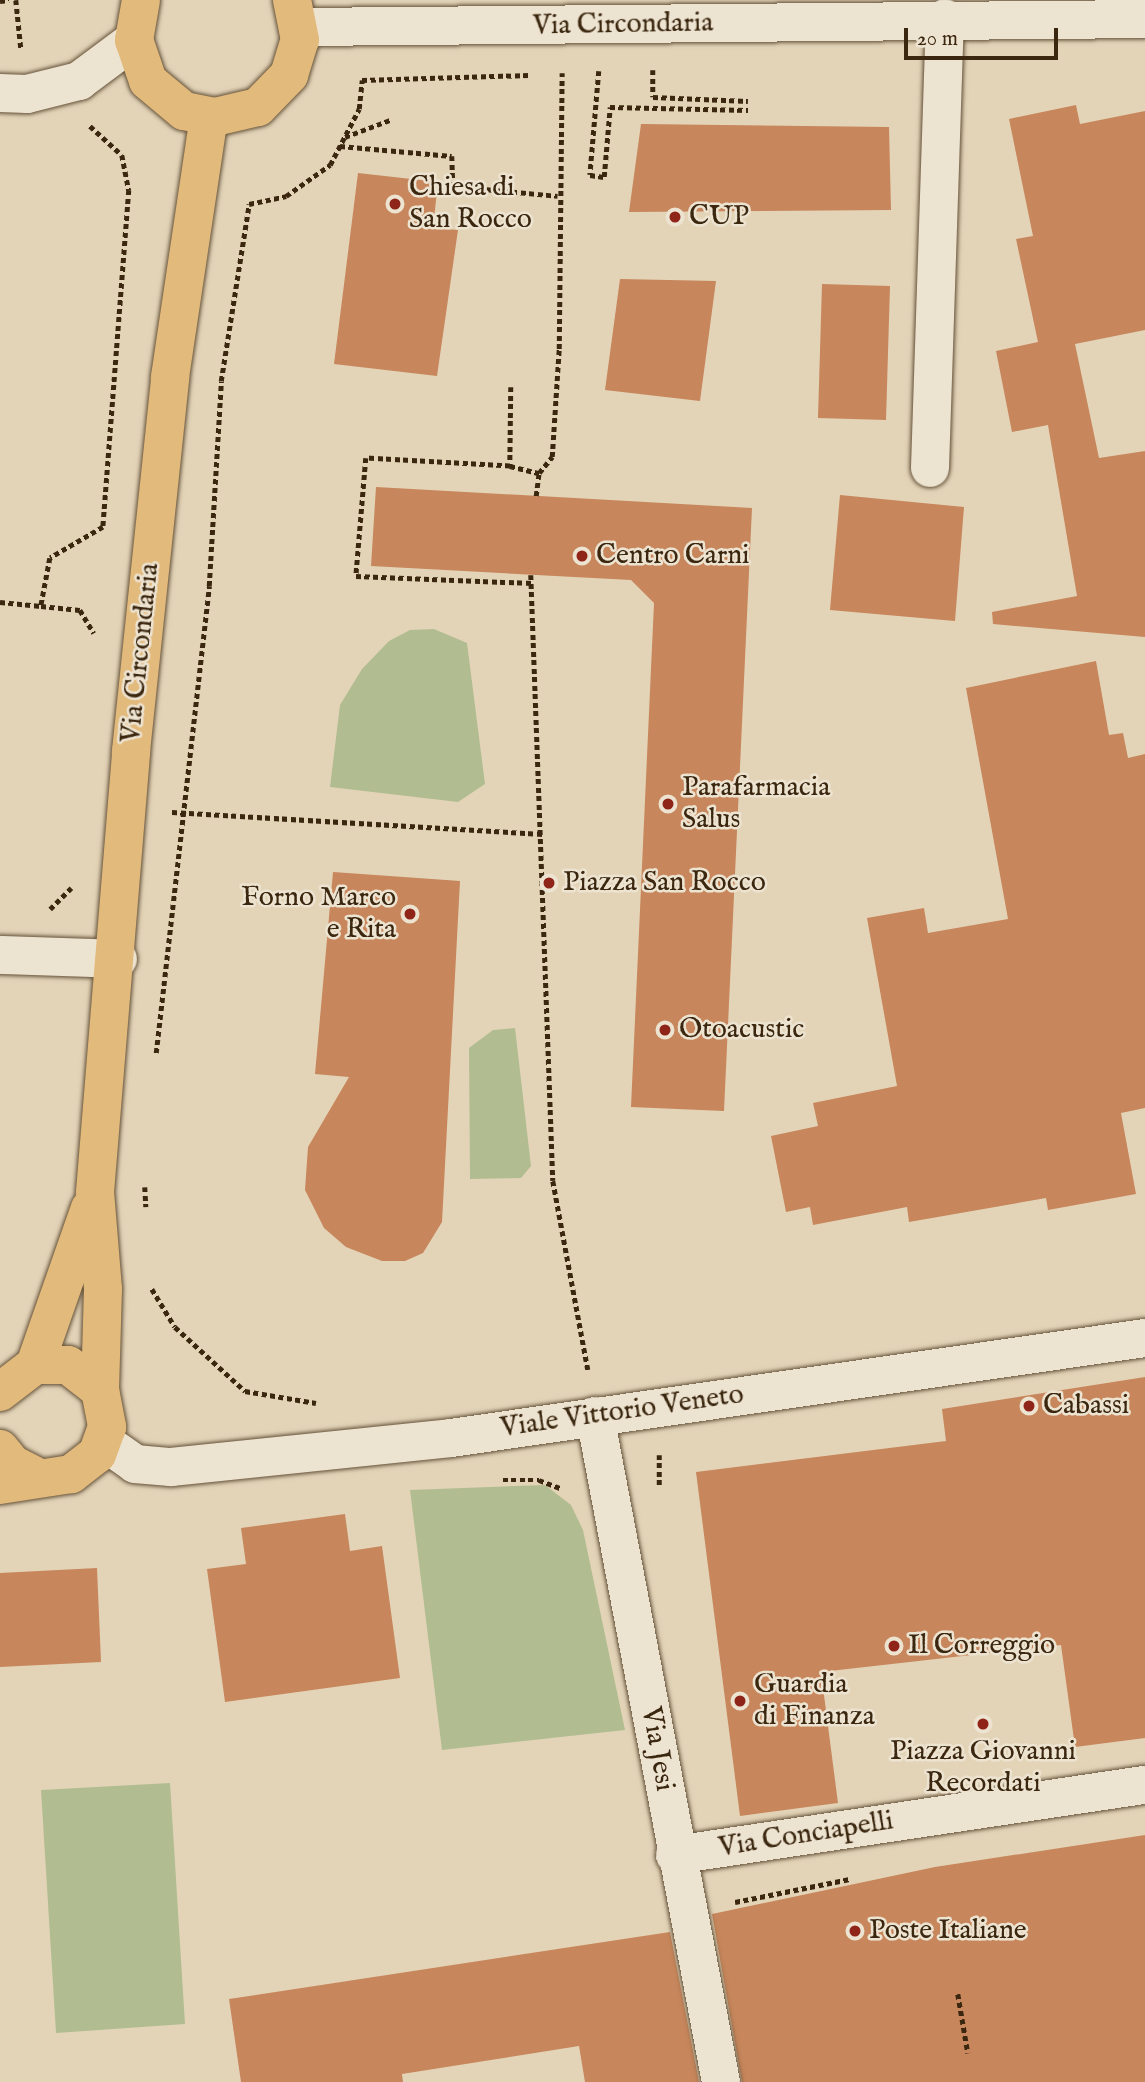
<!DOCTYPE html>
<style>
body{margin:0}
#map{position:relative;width:1145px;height:2082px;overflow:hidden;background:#e3d4b8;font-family:"IM FELL English",serif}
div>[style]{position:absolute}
.green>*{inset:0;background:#b1bd90}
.building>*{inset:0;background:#c7865b}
.path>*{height:4.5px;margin-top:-2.25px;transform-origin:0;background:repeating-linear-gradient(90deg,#3b270f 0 5px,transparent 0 8.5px)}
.roads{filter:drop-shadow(0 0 2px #655239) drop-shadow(0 0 2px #655239)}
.minor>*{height:38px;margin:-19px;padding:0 19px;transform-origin:19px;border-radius:19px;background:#ede3d1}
.major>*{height:38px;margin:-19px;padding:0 19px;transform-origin:19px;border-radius:19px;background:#e2ba7c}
.dots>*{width:19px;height:19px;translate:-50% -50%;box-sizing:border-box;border:4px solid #ede3d1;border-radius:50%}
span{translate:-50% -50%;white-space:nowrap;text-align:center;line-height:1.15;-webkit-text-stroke:5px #ede3d1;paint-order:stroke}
.street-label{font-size:28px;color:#3b270f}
.poi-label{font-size:28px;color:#3b270f}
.left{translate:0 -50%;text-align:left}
.right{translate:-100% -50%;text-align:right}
.scale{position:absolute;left:904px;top:28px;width:154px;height:32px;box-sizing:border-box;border:4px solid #3b270f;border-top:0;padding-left:9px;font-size:21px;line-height:24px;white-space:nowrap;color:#3b270f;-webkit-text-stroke:5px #ede3d1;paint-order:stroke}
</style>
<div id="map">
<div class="green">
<i style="clip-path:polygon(434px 629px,467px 643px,485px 784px,458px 802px,330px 787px,340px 705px,362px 669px,389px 641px,410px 630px)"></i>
<i style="clip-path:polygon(515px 1028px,531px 1166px,521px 1178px,470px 1179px,469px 1048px,493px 1030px)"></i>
<i style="clip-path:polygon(545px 1485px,571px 1505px,583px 1530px,625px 1730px,442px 1750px,410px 1490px)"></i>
<i style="clip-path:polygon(170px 1783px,185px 2024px,56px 2033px,41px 1790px)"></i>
</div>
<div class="building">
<i style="clip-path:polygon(1076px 105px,1080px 124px,1145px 111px,1145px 330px,1075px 344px,1099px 458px,1145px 451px,1145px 637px,993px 624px,992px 612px,1077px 596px,1048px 425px,1012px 432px,996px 351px,1038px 342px,1016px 239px,1033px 236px,1009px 119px)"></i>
<i style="clip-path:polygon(641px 124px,889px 127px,891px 210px,629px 212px)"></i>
<i style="clip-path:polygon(358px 173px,438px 182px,433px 228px,458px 230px,437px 376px,334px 364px)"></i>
<i style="clip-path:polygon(620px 279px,716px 281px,700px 401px,605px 390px)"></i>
<i style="clip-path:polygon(822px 284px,890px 286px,886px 420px,818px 418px)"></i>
<i style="clip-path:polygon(376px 487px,752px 508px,724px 1111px,631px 1107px,654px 603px,631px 580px,371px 566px)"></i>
<i style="clip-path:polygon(840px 495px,964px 507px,955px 621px,830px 610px)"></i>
<i style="clip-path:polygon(1096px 661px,1109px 735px,1123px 733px,1128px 758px,1145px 754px,1145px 1108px,1121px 1113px,1136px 1194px,1048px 1210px,1046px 1198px,909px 1222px,907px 1207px,813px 1225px,810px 1207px,786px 1212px,771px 1136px,818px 1126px,813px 1103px,897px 1086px,867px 918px,924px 908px,928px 933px,1008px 919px,966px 688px)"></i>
<i style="clip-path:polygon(333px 872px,460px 881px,442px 1222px,423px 1253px,405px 1261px,382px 1261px,346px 1247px,324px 1228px,305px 1190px,308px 1147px,349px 1077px,315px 1074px)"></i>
<i style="clip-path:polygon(1145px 1377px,1145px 1738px,1075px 1747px,1061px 1645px,821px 1672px,838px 1803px,740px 1816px,696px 1472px,946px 1441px,942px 1409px)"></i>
<i style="clip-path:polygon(345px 1514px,350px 1551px,382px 1546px,400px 1678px,225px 1702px,207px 1569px,246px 1564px,241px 1528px)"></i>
<i style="clip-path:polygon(97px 1568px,101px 1662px,0 1667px,0 1573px)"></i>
<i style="clip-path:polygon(1145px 1835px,1145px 2082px,742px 2082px,712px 1914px,935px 1867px)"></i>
<i style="clip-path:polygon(670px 1932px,699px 2082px,585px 2082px,579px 2046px,402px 2074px,403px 2082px,241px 2082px,229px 1999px)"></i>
</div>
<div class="path">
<i style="left:16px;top:0;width:48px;rotate:84.1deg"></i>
<i style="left:0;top:1px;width:9px;rotate:-6deg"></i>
<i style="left:653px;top:70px;width:27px;rotate:90deg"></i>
<i style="left:653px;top:97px;width:95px;rotate:2.4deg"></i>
<i style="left:599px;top:71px;width:104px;rotate:94.9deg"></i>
<i style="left:590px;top:175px;width:14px;rotate:8deg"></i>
<i style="left:604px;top:177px;width:70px;rotate:-85.1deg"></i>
<i style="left:610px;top:107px;width:138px;rotate:1.2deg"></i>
<i style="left:90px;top:126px;width:43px;rotate:42.2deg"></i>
<i style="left:122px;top:155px;width:36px;rotate:79deg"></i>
<i style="left:129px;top:190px;width:338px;rotate:94.4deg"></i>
<i style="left:103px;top:527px;width:61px;rotate:149.7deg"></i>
<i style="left:50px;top:558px;width:49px;rotate:100.6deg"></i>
<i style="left:41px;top:606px;width:39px;rotate:6deg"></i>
<i style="left:80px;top:610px;width:27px;rotate:59deg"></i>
<i style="left:345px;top:137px;width:48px;rotate:-20.7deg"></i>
<i style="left:340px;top:146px;width:112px;rotate:5.1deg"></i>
<i style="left:452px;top:156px;width:30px;rotate:88deg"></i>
<i style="left:453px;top:186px;width:105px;rotate:5.4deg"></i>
<i style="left:511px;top:387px;width:79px;rotate:90.7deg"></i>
<i style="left:510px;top:466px;width:30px;rotate:14deg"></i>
<i style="left:510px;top:466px;width:144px;rotate:-176.8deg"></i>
<i style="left:366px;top:458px;width:118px;rotate:94.8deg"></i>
<i style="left:356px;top:576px;width:177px;rotate:2.3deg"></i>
<i style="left:536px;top:496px;width:23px;rotate:-83deg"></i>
<i style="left:539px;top:473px;width:21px;rotate:-51deg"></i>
<i style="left:552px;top:457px;width:108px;rotate:-86.3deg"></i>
<i style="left:559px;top:349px;width:276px;rotate:-89.4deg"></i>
<i style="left:531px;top:575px;width:606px;rotate:87.92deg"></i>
<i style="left:553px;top:1181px;width:192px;rotate:79.5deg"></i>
<i style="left:0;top:602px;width:41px;rotate:5.6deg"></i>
<i style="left:172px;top:812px;width:371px;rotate:3.4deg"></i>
<i style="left:50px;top:909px;width:30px;rotate:-45deg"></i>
<i style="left:156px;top:1053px;width:470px;rotate:-83.5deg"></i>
<i style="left:209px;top:586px;width:205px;rotate:-86.6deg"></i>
<i style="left:221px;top:381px;width:179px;rotate:-81deg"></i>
<i style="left:249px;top:204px;width:38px;rotate:-12deg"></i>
<i style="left:286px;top:196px;width:54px;rotate:-35.2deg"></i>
<i style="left:330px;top:165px;width:63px;rotate:-62.6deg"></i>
<i style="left:359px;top:109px;width:29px;rotate:-84deg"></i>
<i style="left:362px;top:80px;width:167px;rotate:-1.7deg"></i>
<i style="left:145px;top:1187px;width:20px;rotate:87deg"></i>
<i style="left:152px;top:1289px;width:44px;rotate:58.8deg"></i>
<i style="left:175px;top:1327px;width:95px;rotate:42.4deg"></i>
<i style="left:245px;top:1391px;width:72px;rotate:9.6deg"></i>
<i style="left:503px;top:1480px;width:36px"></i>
<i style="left:539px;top:1480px;width:25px;rotate:21deg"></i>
<i style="left:659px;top:1485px;width:30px;rotate:-90deg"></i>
<i style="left:735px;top:1902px;width:117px;rotate:-11.3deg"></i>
<i style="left:958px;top:1994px;width:60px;rotate:80.4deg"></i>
</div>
<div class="roads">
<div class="minor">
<i style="left:300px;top:27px;width:845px;rotate:-0.54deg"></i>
<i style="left:0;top:93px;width:27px;rotate:2deg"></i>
<i style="left:27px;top:94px;width:54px;rotate:-14deg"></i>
<i style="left:79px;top:81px;width:69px;rotate:-36.7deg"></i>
<i style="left:930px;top:468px;width:450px;rotate:-88.1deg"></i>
<i style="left:0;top:955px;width:118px;rotate:1.9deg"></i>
<i style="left:595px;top:1416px;width:678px;rotate:79.29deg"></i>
<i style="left:104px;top:1442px;width:38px;rotate:35deg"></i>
<i style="left:135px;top:1464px;width:36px;rotate:5deg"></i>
<i style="left:171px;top:1467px;width:281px;rotate:-5.9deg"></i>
<i style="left:451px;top:1438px;width:701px;rotate:-8.2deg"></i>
<i style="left:675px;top:1855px;width:475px;rotate:-8.5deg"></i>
</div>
<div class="major">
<i style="left:141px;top:0;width:41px;rotate:99.9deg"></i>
<i style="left:134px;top:40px;width:43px;rotate:71.1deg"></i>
<i style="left:148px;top:81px;width:47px;rotate:39.8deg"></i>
<i style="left:184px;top:111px;width:32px;rotate:11deg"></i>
<i style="left:215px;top:117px;width:44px;rotate:-13.1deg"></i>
<i style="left:258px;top:107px;width:45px;rotate:-45.9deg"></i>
<i style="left:289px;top:75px;width:37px;rotate:-73deg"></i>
<i style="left:300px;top:40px;width:41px;rotate:-101.3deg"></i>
<i style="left:35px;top:1365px;width:166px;rotate:-70.7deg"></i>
<i style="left:100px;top:1390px;width:101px;rotate:-88.3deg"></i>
<i style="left:103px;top:1289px;width:97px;rotate:-94.7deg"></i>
<i style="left:95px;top:1192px;width:442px;rotate:-85.3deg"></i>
<i style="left:131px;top:751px;width:376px;rotate:-84deg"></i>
<i style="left:170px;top:377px;width:263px;rotate:-81.5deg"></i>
<i style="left:0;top:1392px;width:44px;rotate:-37.6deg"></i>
<i style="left:35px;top:1365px;width:33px"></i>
<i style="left:68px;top:1365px;width:41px;rotate:38deg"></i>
<i style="left:100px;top:1390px;width:38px;rotate:79deg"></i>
<i style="left:107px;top:1427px;width:29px;rotate:110deg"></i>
<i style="left:97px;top:1454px;width:33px;rotate:142deg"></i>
<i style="left:71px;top:1474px;width:72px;rotate:171.2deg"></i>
<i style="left:0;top:1449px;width:19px;rotate:51deg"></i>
<i style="left:12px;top:1464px;width:29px;rotate:27deg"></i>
</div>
</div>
<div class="dots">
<i style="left:395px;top:204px;background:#8f2418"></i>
<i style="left:675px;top:217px;background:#8f2418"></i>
<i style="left:582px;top:556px;background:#8f2418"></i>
<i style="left:668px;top:804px;background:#8f2418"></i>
<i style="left:549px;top:883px;background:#8f2418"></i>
<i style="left:410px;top:914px;background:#8f2418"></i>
<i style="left:665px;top:1030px;background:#8f2418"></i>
<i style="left:1029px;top:1406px;background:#8f2418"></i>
<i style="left:894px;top:1646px;background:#8f2418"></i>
<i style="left:740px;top:1701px;background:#8f2418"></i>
<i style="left:983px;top:1724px;background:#8f2418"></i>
<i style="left:855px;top:1931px;background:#8f2418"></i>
</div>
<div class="street-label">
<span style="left:623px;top:25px;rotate:-1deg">Via Circondaria</span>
<span style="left:141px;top:653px;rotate:-84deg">Via Circondaria</span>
<span style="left:622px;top:1412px;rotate:-8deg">Viale Vittorio Veneto</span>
<span style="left:657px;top:1749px;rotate:80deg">Via Jesi</span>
<span style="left:806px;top:1835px;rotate:-9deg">Via Conciapelli</span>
</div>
<div class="poi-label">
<span class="left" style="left:409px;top:204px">Chiesa di<br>San Rocco</span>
<span class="left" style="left:689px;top:217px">CUP</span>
<span class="left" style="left:596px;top:556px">Centro Carni</span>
<span class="left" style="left:682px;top:804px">Parafarmacia<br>Salus</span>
<span class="left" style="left:563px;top:883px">Piazza San Rocco</span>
<span class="right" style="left:396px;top:914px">Forno Marco<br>e Rita</span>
<span class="left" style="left:679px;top:1030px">Otoacustic</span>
<span class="left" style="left:1043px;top:1406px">Cabassi</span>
<span class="left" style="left:908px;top:1646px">Il Correggio</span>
<span class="left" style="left:754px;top:1701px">Guardia<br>di Finanza</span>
<span style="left:983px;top:1768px">Piazza Giovanni<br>Recordati</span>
<span class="left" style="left:869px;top:1931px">Poste Italiane</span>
</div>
<div class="scale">20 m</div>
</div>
